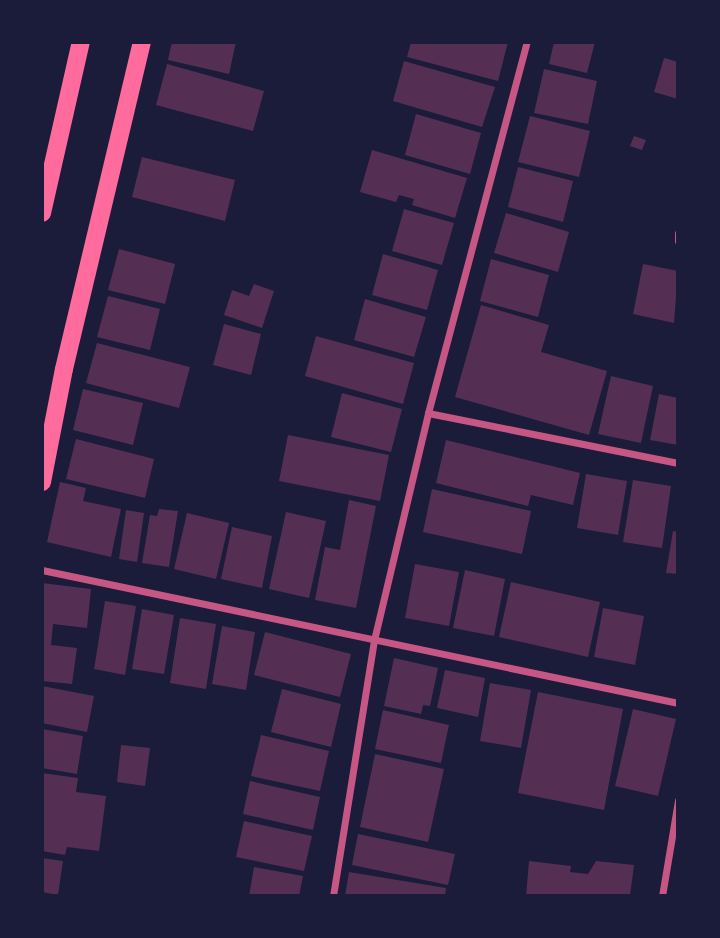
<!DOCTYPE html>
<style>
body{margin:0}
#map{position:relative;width:720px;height:938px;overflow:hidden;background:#1b1b3a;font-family:Raleway,sans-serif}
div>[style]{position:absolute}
.building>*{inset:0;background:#542f53}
.minor>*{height:7px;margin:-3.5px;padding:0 3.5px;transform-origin:3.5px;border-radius:3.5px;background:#c65784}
.primary>*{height:18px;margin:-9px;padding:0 9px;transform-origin:9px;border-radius:9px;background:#ff6b9d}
span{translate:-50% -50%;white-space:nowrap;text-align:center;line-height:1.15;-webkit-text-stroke:5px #1b1b3a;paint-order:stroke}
.frame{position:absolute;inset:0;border:44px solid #1b1b3a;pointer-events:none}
</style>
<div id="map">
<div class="building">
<i style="clip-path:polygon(172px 42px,236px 42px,229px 74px,168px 60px)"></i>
<i style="clip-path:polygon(411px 42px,508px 42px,498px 81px,407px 57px)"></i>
<i style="clip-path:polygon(554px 42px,595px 42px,587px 73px,549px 64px)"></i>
<i style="clip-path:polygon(664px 58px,678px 62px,678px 99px,654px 92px)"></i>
<i style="clip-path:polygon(404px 61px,495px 87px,482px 127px,393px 101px)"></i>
<i style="clip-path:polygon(167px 64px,264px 91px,253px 131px,156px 105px)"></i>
<i style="clip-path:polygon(544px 69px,597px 81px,588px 124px,534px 113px)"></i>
<i style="clip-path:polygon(416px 114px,481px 133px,470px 174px,405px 155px)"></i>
<i style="clip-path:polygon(530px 116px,590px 131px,579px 177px,518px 162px)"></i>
<i style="clip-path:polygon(634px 136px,646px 140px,642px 150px,630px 146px)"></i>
<i style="clip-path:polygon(372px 150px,467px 178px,455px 218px,412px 205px,414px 199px,399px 195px,396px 202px,360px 192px)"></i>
<i style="clip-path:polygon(142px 157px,235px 180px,225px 221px,132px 197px)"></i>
<i style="clip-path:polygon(518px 167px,573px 181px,563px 222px,508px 207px)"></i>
<i style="clip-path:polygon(404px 209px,454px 223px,442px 265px,392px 251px)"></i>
<i style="clip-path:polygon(506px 213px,569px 232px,558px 272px,494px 253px)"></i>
<i style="clip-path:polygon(119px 249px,175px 264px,165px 304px,108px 290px)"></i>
<i style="clip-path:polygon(383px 254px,438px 270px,427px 310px,372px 295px)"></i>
<i style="clip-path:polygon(491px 259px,549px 275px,538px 317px,480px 301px)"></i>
<i style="clip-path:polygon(643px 264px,678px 271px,674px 323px,633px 314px)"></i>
<i style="clip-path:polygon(254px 284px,274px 291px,262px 328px,224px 315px,232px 290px,249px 296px)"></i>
<i style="clip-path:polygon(108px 296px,160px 309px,150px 350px,97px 337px)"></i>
<i style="clip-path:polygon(365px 299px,426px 317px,414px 357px,354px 340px)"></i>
<i style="clip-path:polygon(481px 305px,549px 325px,541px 352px,607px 371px,589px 435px,455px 397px)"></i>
<i style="clip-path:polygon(224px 324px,261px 334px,251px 375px,213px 365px)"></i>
<i style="clip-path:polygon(316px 336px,414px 363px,403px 404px,305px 376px)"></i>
<i style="clip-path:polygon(97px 343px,190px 367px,179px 408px,86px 383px)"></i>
<i style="clip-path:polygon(611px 376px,653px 386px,641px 443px,598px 434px)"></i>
<i style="clip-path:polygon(83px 389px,143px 403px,133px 445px,73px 430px)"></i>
<i style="clip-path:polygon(342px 393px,402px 409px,391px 452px,331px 437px)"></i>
<i style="clip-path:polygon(659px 394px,678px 398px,678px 445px,650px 440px)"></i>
<i style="clip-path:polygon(288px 435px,389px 455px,380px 501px,279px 481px)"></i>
<i style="clip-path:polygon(76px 439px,154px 459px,145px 498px,66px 479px)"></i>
<i style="clip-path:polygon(446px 440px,580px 473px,573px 505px,531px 495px,528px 506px,436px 483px)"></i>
<i style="clip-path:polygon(586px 474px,627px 481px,618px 535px,577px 528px)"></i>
<i style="clip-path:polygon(633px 480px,671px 486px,662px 548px,623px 542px)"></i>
<i style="clip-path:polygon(60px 482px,86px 488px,83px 501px,121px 509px,111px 557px,47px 542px)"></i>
<i style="clip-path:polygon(432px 489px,531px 511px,522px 554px,423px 532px)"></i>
<i style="clip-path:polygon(349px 500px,376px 506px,356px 608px,315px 600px,325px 547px,340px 550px)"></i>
<i style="clip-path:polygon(159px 509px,178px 511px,169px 567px,142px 563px,150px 515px,157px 516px)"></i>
<i style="clip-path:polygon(126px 510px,144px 513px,137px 562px,119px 559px)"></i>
<i style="clip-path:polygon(286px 512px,326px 521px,309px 598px,269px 589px)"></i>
<i style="clip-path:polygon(187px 513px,229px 523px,216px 579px,174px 569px)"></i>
<i style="clip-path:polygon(232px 527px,272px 536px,262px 588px,221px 579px)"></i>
<i style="clip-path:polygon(673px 531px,678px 532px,678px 574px,666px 573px)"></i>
<i style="clip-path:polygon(415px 564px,459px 572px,449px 626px,405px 618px)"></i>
<i style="clip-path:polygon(465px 570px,505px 579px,494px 636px,453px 628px)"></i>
<i style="clip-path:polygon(511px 582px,600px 602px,588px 657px,499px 637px)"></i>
<i style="clip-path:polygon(42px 583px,91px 589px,87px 628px,53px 624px,51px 645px,77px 648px,72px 684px,42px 681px)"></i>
<i style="clip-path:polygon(105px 601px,136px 606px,125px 675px,94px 669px)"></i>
<i style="clip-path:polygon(603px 608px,644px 616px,635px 665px,594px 657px)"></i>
<i style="clip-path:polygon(142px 609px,174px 615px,164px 674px,132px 669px)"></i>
<i style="clip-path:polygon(180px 618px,216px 624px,206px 689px,170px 683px)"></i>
<i style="clip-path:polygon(222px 626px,255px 632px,246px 690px,212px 684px)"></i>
<i style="clip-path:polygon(265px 632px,351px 654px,340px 697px,254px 675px)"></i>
<i style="clip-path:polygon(394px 658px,438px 668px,430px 706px,423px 705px,421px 714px,384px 706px)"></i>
<i style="clip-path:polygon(445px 670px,485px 678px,478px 717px,437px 708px)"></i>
<i style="clip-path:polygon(490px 683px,531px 690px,521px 748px,480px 741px)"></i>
<i style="clip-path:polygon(42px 686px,94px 696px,87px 732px,42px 723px)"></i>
<i style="clip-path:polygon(282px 689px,341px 704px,331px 747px,271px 732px)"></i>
<i style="clip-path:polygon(538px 692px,623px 709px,604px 810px,518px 793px)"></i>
<i style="clip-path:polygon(633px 709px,676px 719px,658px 796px,615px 786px)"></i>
<i style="clip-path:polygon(383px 710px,449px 725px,441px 763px,375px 749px)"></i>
<i style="clip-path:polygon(42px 729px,83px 736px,77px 774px,42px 768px)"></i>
<i style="clip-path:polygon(261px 735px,329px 751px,320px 791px,251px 776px)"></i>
<i style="clip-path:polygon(121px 745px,150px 748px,145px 786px,117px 782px)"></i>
<i style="clip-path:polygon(375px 754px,444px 769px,428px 842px,360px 827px)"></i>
<i style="clip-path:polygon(42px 773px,78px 778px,76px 792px,106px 796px,99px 851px,67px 847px,65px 855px,42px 851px)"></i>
<i style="clip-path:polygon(250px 781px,320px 797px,313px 830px,243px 814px)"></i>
<i style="clip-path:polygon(244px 821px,312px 836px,304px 871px,236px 857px)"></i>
<i style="clip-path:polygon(358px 834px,455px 854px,448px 885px,352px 865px)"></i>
<i style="clip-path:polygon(42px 858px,63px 861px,58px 895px,42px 892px)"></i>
<i style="clip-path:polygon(529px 861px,571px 866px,570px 872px,588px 874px,596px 861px,634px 865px,630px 896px,526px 896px)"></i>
<i style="clip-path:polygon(254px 867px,303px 876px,299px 896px,249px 896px)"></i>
<i style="clip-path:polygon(349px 872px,446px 888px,445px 896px,345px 896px)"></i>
</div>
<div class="minor">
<i style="left:678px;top:233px;width:8px;rotate:90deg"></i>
<i style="left:428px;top:413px;width:255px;rotate:11.3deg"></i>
<i style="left:42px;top:570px;width:650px;rotate:11.81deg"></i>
<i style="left:333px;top:896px;width:259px;rotate:-80.9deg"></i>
<i style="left:374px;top:640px;width:233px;rotate:-76.6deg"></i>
<i style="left:428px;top:413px;width:384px;rotate:-75.1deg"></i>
<i style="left:662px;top:896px;width:97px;rotate:-80.5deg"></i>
</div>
<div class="primary">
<i style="left:42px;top:213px;width:175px;rotate:-77.2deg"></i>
<i style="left:42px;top:482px;width:115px;rotate:-79deg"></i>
<i style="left:64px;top:369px;width:336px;rotate:-76.6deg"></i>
</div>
<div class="frame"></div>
</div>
